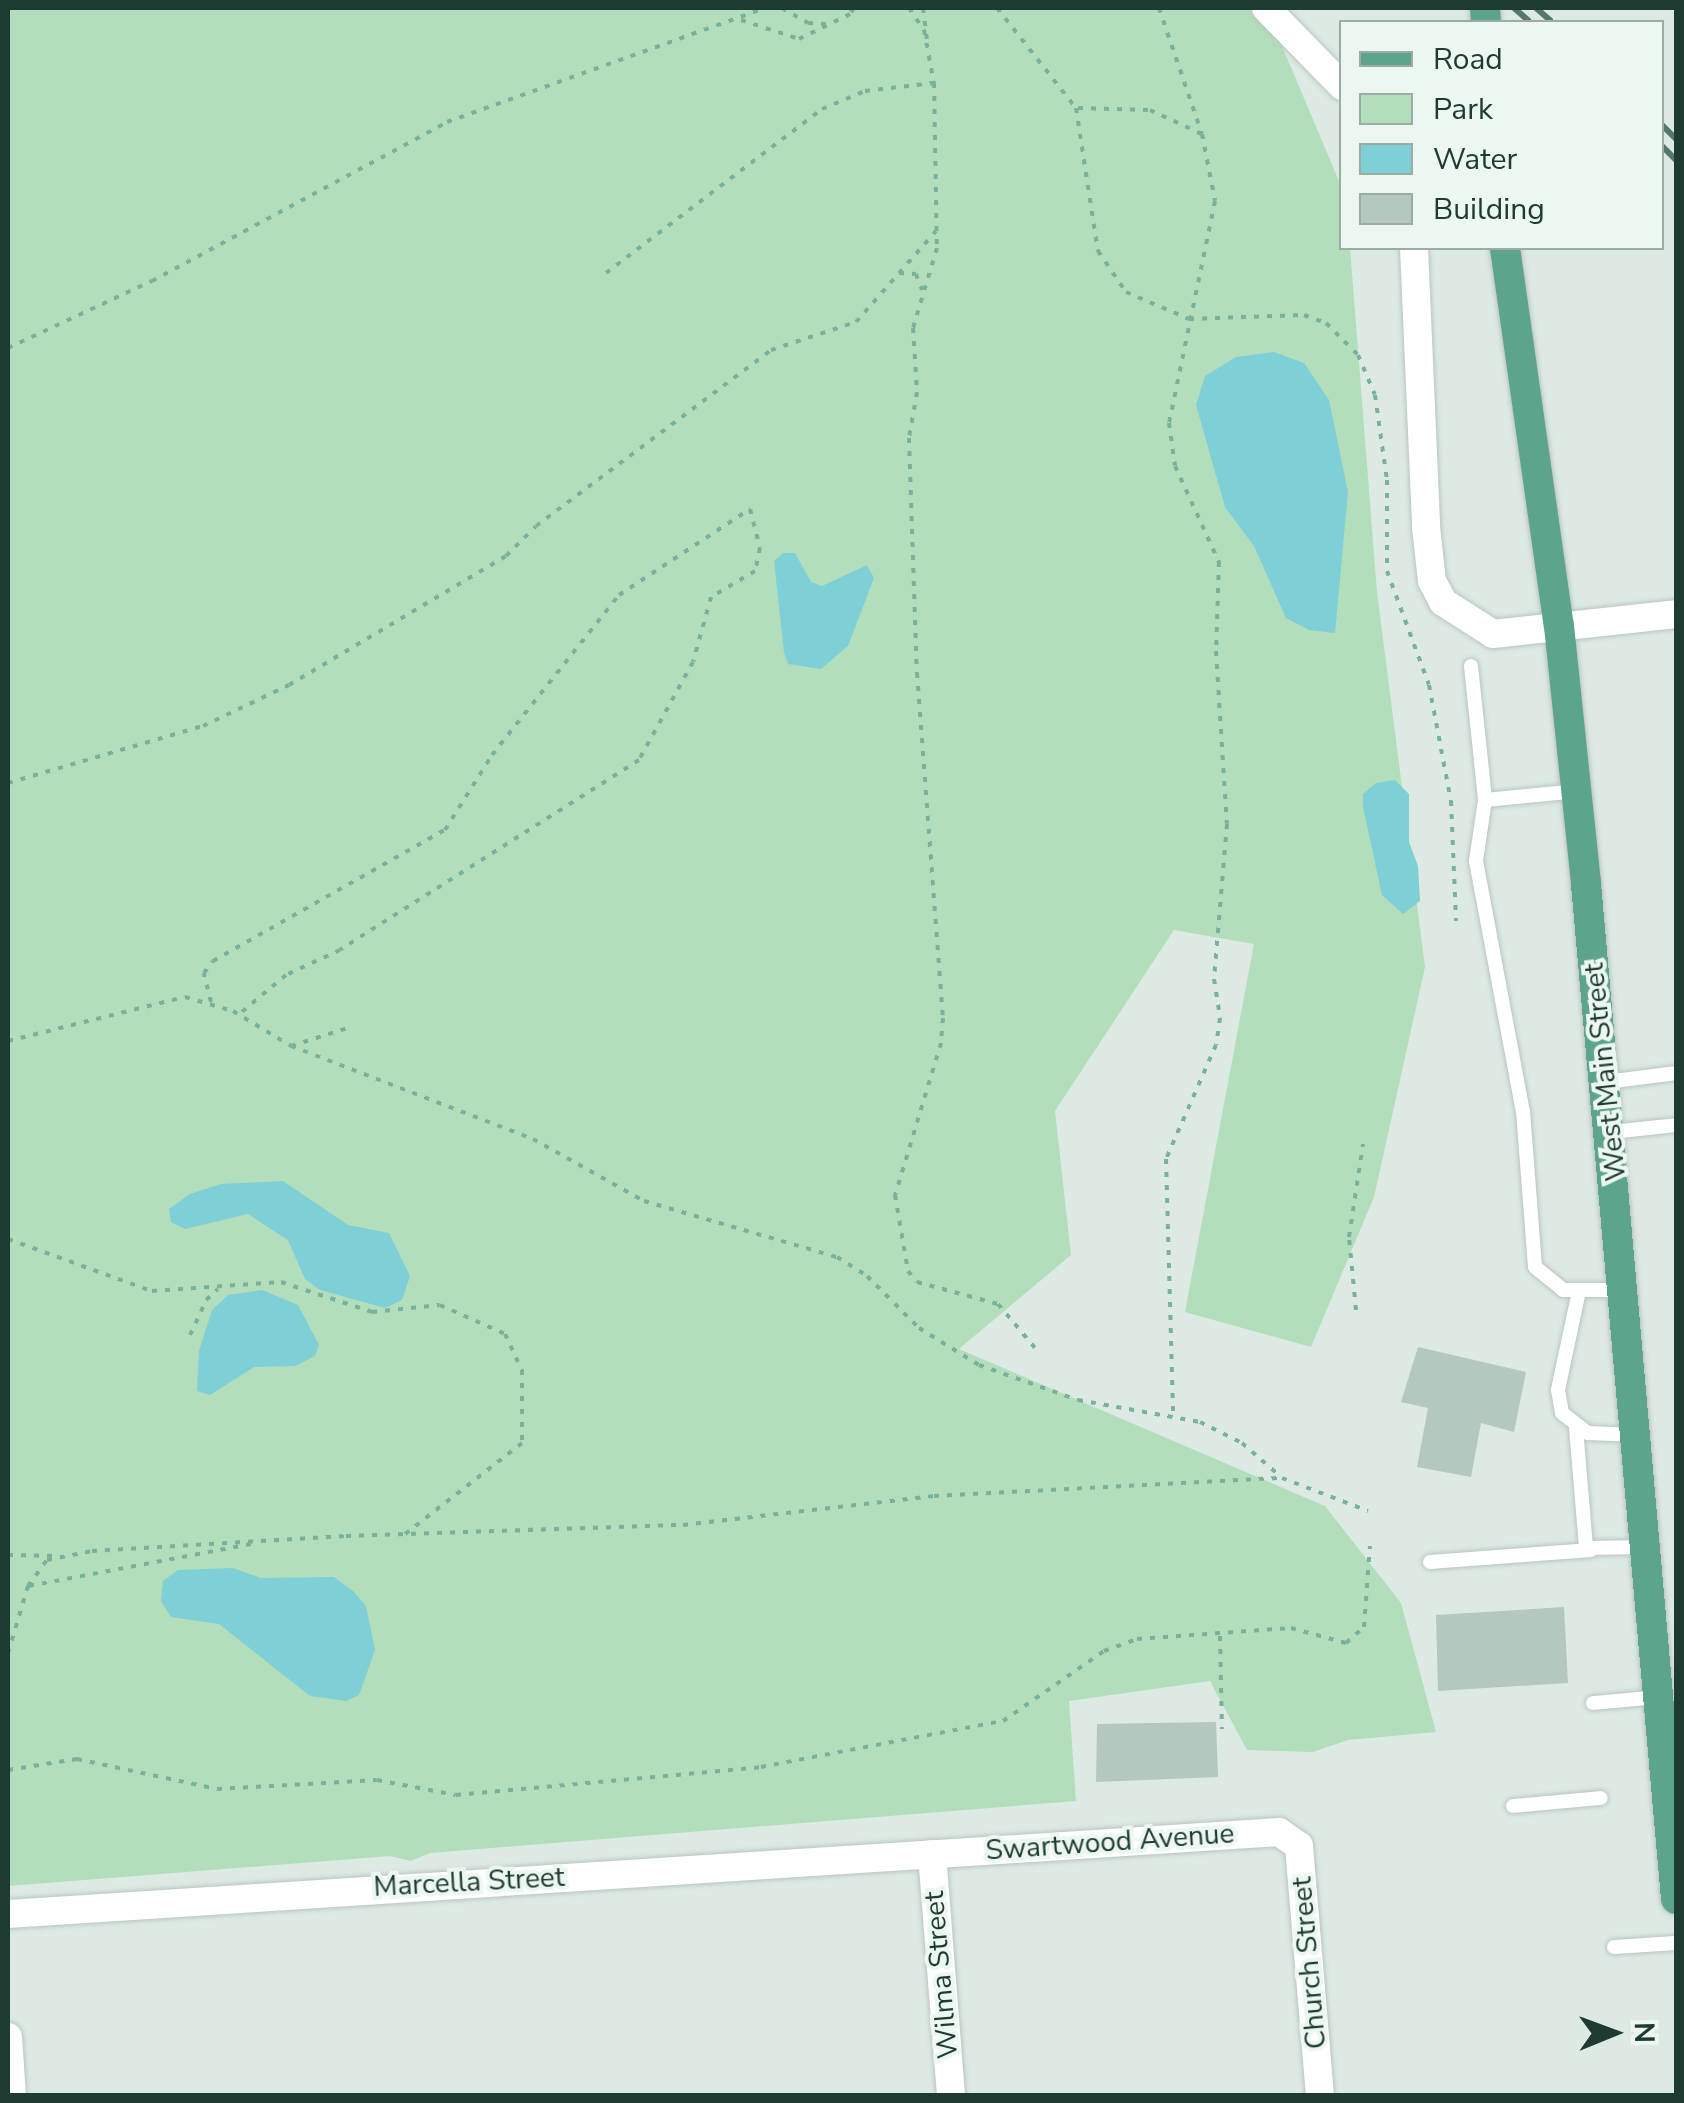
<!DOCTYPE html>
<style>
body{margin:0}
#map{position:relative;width:1684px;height:2103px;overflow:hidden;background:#dceae3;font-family:"Nunito Sans",sans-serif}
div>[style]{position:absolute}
.green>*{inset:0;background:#b2debb}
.water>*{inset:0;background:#7ecfd6}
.building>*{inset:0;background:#b4c8be}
.path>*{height:4px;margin-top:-2px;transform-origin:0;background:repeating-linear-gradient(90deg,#79b19b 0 5px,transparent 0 13px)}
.roads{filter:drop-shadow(0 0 2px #bbc4c1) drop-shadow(0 0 2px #bbc4c1)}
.lane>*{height:14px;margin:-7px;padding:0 7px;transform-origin:7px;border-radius:7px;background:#fff}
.street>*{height:28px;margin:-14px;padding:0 14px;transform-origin:14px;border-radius:14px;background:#fff}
.primary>*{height:30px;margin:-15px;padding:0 15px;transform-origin:15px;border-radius:15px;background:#5ca48c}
.rail>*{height:6px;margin-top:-3px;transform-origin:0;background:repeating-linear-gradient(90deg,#57776c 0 20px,transparent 0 30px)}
span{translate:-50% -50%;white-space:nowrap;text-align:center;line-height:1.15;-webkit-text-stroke:8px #edf7f1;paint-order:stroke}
.street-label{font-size:28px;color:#1d3b30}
.frame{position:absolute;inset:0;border:10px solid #1d3b30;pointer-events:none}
.legend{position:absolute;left:1339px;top:20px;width:325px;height:230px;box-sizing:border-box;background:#edf7f1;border:2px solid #9aaca4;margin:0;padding:12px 18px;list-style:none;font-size:30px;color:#1d3b30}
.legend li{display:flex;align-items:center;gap:20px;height:50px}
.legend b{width:50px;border:2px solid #9aaca4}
.north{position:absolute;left:1564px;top:1983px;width:100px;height:100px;-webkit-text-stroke:8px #edf7f1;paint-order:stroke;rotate:89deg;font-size:28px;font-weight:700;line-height:40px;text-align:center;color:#1d3b30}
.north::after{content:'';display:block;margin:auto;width:35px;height:45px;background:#1d3b30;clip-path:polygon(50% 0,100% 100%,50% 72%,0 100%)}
</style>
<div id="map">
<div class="green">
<i style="clip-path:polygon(8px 8px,1266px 8px,1341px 186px,1342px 248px,1350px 248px,1377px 592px,1425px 967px,1374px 1197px,1311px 1347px,1185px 1312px,1254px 944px,1174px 930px,1055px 1111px,1071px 1255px,959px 1349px,1325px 1506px,1401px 1603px,1436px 1732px,1348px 1740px,1313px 1752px,1247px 1750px,1210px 1681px,1069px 1701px,1076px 1801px,430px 1853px,411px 1861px,390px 1856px,8px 1886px)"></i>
</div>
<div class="water">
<i style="clip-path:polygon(1274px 352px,1304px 363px,1329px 400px,1348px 492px,1335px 633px,1309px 630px,1286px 618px,1254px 546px,1225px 507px,1196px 405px,1205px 376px,1236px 357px)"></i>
<i style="clip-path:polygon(783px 553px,795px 553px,811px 582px,822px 586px,867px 565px,874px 578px,848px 646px,821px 669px,788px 664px,784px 652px,774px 561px)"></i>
<i style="clip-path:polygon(1395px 780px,1409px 794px,1409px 842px,1418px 866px,1420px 901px,1403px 914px,1382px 895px,1363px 807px,1363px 794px,1376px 783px)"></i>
<i style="clip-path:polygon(283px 1181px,348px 1225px,389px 1233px,410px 1276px,402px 1300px,385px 1308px,320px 1290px,305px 1279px,288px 1240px,248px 1214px,185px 1229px,171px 1222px,169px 1209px,190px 1194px,221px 1184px)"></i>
<i style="clip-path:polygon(262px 1290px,298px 1305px,319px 1345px,315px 1356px,295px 1366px,254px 1367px,210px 1395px,197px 1391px,199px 1351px,212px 1310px,228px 1295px)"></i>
<i style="clip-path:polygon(233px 1568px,261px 1578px,334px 1577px,354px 1592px,366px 1606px,375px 1650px,359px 1695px,346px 1701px,310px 1696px,219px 1624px,171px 1617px,161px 1601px,163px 1581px,178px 1570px)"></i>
</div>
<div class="building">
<i style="clip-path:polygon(1418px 1347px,1526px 1372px,1514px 1432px,1481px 1423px,1471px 1477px,1417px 1467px,1428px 1408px,1401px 1402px)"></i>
<i style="clip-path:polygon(1564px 1607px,1568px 1683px,1438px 1691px,1436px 1615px)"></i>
<i style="clip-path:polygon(1216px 1722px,1218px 1777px,1096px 1782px,1097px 1724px)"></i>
</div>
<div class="path">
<i style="left:782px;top:8px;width:30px;rotate:30deg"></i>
<i style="left:808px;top:23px;width:18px;rotate:3deg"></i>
<i style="left:909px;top:8px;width:27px;rotate:56deg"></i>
<i style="left:924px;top:30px;width:54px;rotate:79.3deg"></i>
<i style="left:934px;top:83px;width:165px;rotate:89deg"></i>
<i style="left:937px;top:248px;width:84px;rotate:106.7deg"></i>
<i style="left:913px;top:328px;width:64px;rotate:86.4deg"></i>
<i style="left:917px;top:392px;width:47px;rotate:99.9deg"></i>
<i style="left:909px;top:438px;width:235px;rotate:88.1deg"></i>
<i style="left:917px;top:673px;width:346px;rotate:85.7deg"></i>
<i style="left:943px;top:1018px;width:25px;rotate:95deg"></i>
<i style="left:941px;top:1043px;width:159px;rotate:106.8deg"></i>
<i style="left:895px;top:1195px;width:77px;rotate:80.3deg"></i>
<i style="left:908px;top:1271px;width:14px;rotate:51deg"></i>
<i style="left:917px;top:1282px;width:84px;rotate:15.2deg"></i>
<i style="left:998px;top:1304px;width:57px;rotate:49.9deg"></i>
<i style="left:923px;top:8px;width:34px;rotate:83deg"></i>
<i style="left:997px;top:8px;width:127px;rotate:51.7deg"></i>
<i style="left:1076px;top:108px;width:145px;rotate:81.3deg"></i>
<i style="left:1098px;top:251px;width:50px;rotate:55.7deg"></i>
<i style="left:1126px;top:292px;width:69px;rotate:23.2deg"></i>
<i style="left:1189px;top:319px;width:115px;rotate:-2deg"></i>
<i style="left:1304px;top:315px;width:23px;rotate:20deg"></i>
<i style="left:1326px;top:323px;width:45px;rotate:45deg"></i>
<i style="left:1358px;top:355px;width:43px;rotate:67deg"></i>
<i style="left:1375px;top:395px;width:86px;rotate:82deg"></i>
<i style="left:1387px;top:480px;width:91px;rotate:90deg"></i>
<i style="left:1387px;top:571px;width:121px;rotate:69.8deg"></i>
<i style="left:1429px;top:685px;width:118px;rotate:79.3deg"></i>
<i style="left:1451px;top:801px;width:120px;rotate:87.6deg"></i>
<i style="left:1159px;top:8px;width:133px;rotate:71.2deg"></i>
<i style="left:1202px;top:134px;width:68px;rotate:79deg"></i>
<i style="left:1215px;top:201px;width:227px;rotate:101.7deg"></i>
<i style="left:1169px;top:423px;width:43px;rotate:82.1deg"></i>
<i style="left:1175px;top:466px;width:106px;rotate:65.4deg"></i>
<i style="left:1219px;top:562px;width:89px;rotate:91.9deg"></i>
<i style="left:1216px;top:651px;width:173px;rotate:86.4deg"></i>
<i style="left:1227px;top:824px;width:156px;rotate:94.8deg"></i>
<i style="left:1214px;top:979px;width:39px;rotate:81deg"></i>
<i style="left:1220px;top:1018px;width:27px;rotate:98deg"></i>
<i style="left:1216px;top:1045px;width:124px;rotate:113.7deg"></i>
<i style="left:1166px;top:1159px;width:258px;rotate:88.4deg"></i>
<i style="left:741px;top:20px;width:61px;rotate:18.1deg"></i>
<i style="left:799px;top:39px;width:61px;rotate:-26.1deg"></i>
<i style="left:854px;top:12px;width:6px;rotate:-141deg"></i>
<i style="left:1078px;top:108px;width:72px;rotate:1.6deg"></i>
<i style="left:1150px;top:110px;width:57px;rotate:24.8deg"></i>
<i style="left:606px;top:273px;width:271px;rotate:-37.2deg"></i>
<i style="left:822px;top:109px;width:47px;rotate:-22.7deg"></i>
<i style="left:865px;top:91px;width:69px;rotate:-6.6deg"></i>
<i style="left:899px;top:273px;width:17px;rotate:3deg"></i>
<i style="left:916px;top:274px;width:17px;rotate:69deg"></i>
<i style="left:8px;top:348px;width:159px;rotate:-25deg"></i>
<i style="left:152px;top:281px;width:335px;rotate:-28.3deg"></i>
<i style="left:447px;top:122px;width:339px;rotate:-19.7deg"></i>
<i style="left:8px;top:783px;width:203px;rotate:-16.3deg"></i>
<i style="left:203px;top:726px;width:95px;rotate:-25.5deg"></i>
<i style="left:289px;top:685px;width:252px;rotate:-30.7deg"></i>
<i style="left:506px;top:556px;width:42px;rotate:-45deg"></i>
<i style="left:536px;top:526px;width:294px;rotate:-36.8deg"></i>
<i style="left:771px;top:350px;width:89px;rotate:-18.2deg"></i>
<i style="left:856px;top:322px;width:121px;rotate:-48.7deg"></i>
<i style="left:211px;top:1002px;width:30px;rotate:-104deg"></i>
<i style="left:204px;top:973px;width:15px;rotate:-53deg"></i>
<i style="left:213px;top:961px;width:266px;rotate:-29.5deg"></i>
<i style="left:445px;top:830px;width:89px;rotate:-57.9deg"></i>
<i style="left:492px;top:755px;width:204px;rotate:-51.6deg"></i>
<i style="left:619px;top:595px;width:157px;rotate:-33.3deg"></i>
<i style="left:750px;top:509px;width:40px;rotate:75.6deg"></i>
<i style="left:760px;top:548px;width:24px;rotate:102deg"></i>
<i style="left:755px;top:571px;width:51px;rotate:149.4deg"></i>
<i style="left:711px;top:597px;width:67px;rotate:105.5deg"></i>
<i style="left:693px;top:662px;width:112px;rotate:118.9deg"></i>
<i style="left:639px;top:760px;width:354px;rotate:147.6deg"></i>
<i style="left:340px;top:950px;width:60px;rotate:155.2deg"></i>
<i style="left:286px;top:975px;width:62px;rotate:140.2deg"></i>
<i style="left:8px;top:1041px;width:182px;rotate:-14deg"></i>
<i style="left:185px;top:997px;width:50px;rotate:16.3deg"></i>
<i style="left:233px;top:1011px;width:68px;rotate:31.1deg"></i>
<i style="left:291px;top:1046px;width:60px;rotate:-17.5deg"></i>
<i style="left:291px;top:1046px;width:259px;rotate:21deg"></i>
<i style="left:533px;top:1139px;width:127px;rotate:29.2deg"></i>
<i style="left:644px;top:1201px;width:201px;rotate:16.2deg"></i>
<i style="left:837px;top:1257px;width:36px;rotate:32deg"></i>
<i style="left:867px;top:1276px;width:74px;rotate:45deg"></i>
<i style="left:919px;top:1328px;width:70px;rotate:31.7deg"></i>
<i style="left:979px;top:1365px;width:105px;rotate:19.5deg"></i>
<i style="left:1078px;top:1400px;width:124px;rotate:10.2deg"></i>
<i style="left:1200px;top:1422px;width:47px;rotate:26.6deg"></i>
<i style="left:1242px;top:1443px;width:50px;rotate:41deg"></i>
<i style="left:8px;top:1239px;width:153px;rotate:19.9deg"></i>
<i style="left:152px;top:1291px;width:129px;rotate:-4deg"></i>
<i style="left:281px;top:1282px;width:96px;rotate:18.2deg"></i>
<i style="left:372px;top:1312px;width:68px;rotate:-5.9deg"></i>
<i style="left:440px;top:1305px;width:71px;rotate:24deg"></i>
<i style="left:505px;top:1334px;width:40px;rotate:65deg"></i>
<i style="left:522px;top:1370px;width:73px;rotate:90deg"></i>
<i style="left:522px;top:1443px;width:150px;rotate:142.1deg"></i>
<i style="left:1356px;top:1310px;width:73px;rotate:-95.5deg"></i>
<i style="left:1349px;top:1237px;width:94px;rotate:-81.4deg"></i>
<i style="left:190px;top:1335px;width:38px;rotate:-65deg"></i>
<i style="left:206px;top:1300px;width:16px;rotate:-43deg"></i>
<i style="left:251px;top:1544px;width:227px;rotate:169.3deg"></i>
<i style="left:28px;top:1586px;width:32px;rotate:-54deg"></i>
<i style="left:47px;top:1560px;width:46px;rotate:-11.3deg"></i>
<i style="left:92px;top:1551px;width:254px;rotate:-3.4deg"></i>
<i style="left:346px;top:1536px;width:337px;rotate:-1.9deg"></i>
<i style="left:683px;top:1525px;width:253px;rotate:-6.6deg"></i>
<i style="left:934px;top:1496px;width:348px;rotate:-3deg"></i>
<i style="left:1282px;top:1478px;width:92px;rotate:21deg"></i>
<i style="left:8px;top:1555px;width:48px;rotate:1.2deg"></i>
<i style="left:1220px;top:1636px;width:93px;rotate:88.8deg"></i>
<i style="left:8px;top:1653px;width:70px;rotate:-73.4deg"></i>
<i style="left:8px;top:1770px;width:70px;rotate:-9.1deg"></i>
<i style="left:77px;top:1759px;width:143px;rotate:12.1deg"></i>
<i style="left:217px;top:1789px;width:160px;rotate:-3.2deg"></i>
<i style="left:377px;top:1780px;width:80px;rotate:10.8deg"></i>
<i style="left:456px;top:1795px;width:306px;rotate:-5.2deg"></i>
<i style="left:761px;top:1767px;width:246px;rotate:-10.8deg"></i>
<i style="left:1003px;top:1721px;width:123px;rotate:-34.7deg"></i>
<i style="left:1104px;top:1651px;width:35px;rotate:-20deg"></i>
<i style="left:1137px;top:1639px;width:154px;rotate:-4.1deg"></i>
<i style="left:1291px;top:1628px;width:57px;rotate:15.3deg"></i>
<i style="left:1346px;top:1643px;width:24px;rotate:-42deg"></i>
<i style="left:1364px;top:1627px;width:81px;rotate:-85.8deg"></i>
</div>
<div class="roads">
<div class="lane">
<i style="left:1471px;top:666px;width:135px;rotate:84deg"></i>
<i style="left:1485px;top:800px;width:62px;rotate:98.4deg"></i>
<i style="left:1476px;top:861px;width:254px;rotate:79.4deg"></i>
<i style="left:1523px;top:1111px;width:156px;rotate:85.6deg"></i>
<i style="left:1535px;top:1267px;width:36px;rotate:39deg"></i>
<i style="left:1563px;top:1290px;width:58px"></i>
<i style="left:1485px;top:800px;width:91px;rotate:-5.6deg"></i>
<i style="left:1606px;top:1082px;width:71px;rotate:-7.3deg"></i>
<i style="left:1611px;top:1132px;width:65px;rotate:-6.1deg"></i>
<i style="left:1579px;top:1291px;width:101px;rotate:102deg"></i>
<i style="left:1558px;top:1390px;width:23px;rotate:80deg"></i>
<i style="left:1562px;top:1413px;width:33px;rotate:38deg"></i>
<i style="left:1588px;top:1433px;width:49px;rotate:2.3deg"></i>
<i style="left:1576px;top:1428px;width:120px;rotate:85.2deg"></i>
<i style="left:1586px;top:1548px;width:60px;rotate:-1deg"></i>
<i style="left:1430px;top:1562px;width:161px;rotate:-4.3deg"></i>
<i style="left:1593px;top:1703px;width:66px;rotate:-5.2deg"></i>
<i style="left:1513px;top:1806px;width:88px;rotate:-5.2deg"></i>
<i style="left:1614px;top:1947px;width:62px;rotate:-3.7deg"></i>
</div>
<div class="street">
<i style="left:1266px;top:8px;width:109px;rotate:45.7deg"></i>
<i style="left:1414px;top:248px;width:279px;rotate:87.5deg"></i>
<i style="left:1426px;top:527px;width:54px;rotate:83.7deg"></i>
<i style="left:1432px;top:581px;width:24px;rotate:62deg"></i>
<i style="left:1443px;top:602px;width:59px;rotate:32.6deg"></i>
<i style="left:1493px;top:634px;width:184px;rotate:-6.2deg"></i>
<i style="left:932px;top:1854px;width:243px;rotate:85.5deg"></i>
<i style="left:8px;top:1914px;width:1274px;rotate:-3.69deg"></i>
<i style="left:1279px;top:1832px;width:24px;rotate:35deg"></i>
<i style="left:1299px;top:1846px;width:251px;rotate:85.2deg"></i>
<i style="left:8px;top:2037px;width:59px;rotate:86.1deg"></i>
</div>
<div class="primary">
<i style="left:1485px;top:8px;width:14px;rotate:86deg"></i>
<i style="left:1505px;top:248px;width:382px;rotate:81.9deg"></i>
<i style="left:1559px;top:626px;width:259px;rotate:84deg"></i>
<i style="left:1586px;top:884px;width:1019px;rotate:84.93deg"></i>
</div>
</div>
<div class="rail">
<i style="left:1514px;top:8px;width:21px;rotate:41deg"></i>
<i style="left:1536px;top:8px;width:21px;rotate:41deg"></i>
<i style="left:1662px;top:125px;width:20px;rotate:45deg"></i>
<i style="left:1662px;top:146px;width:20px;rotate:45deg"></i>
</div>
<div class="street-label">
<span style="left:1605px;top:1072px;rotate:-96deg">West Main Street</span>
<span style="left:1110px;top:1842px;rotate:-4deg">Swartwood Avenue</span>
<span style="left:469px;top:1882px;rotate:-3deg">Marcella Street</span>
<span style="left:1309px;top:1963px;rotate:-95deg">Church Street</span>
<span style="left:941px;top:1975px;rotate:-95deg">Wilma Street</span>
</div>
<div class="frame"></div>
<ul class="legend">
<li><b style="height:12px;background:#5ca48c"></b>Road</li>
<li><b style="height:28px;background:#b2debb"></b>Park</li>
<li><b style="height:28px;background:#7ecfd6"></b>Water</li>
<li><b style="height:28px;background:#b4c8be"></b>Building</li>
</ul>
<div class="north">N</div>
</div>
